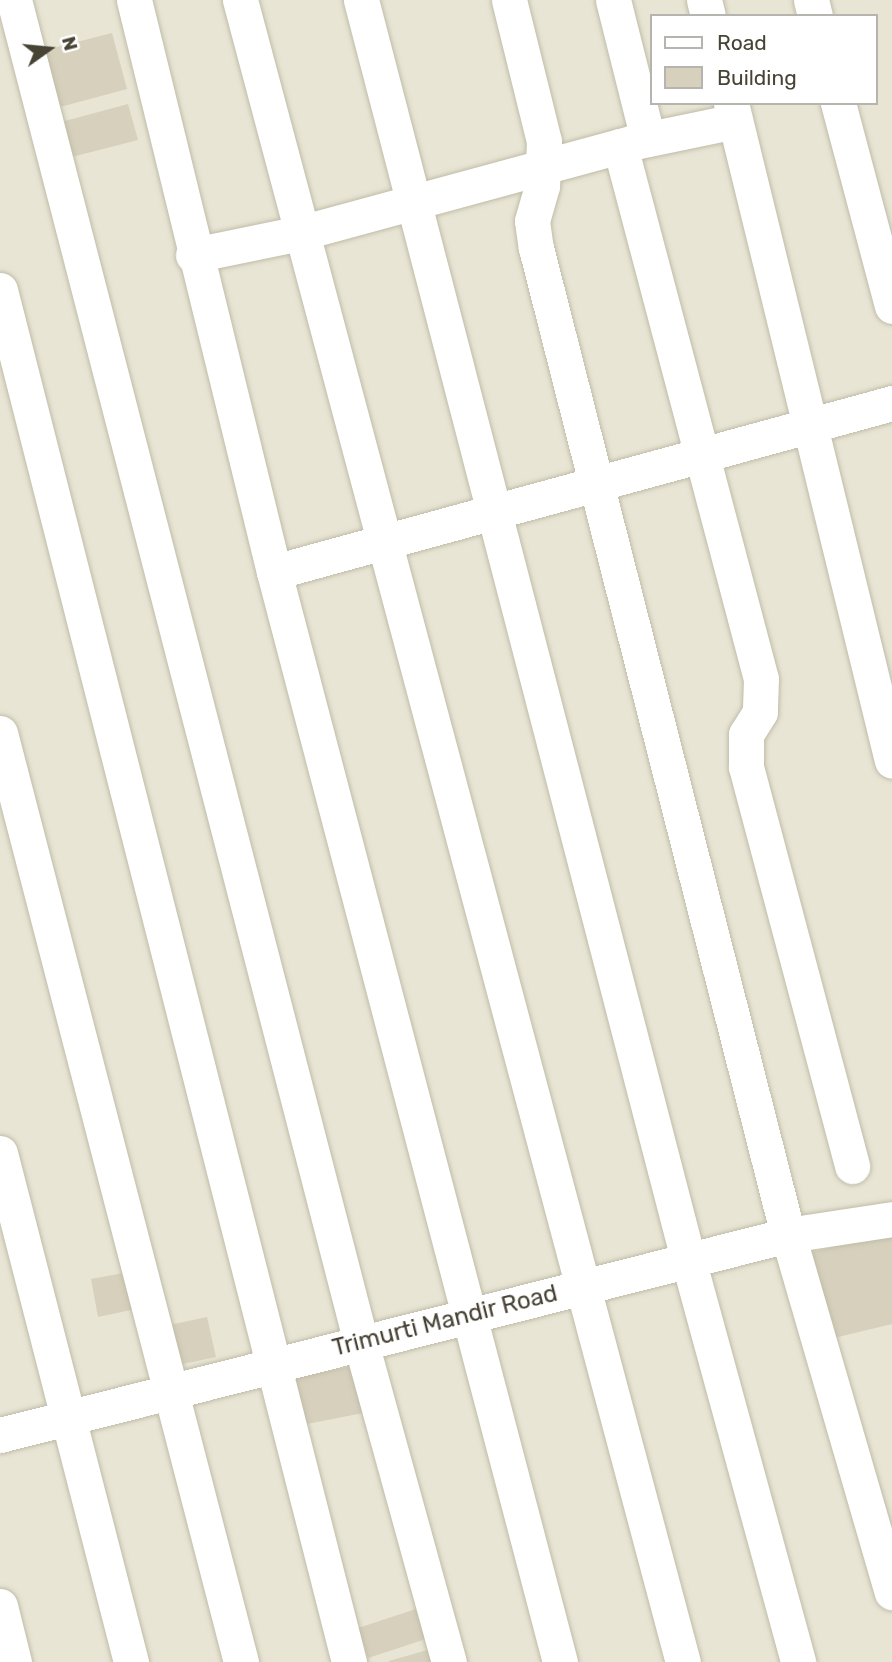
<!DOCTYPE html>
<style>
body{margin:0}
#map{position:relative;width:892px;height:1662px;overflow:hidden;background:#f4f2e7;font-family:Rubik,sans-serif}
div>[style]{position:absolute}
.residential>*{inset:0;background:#e8e5d4}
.building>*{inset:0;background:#d6d0bc}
.roads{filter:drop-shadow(0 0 2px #c0bca9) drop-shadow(0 0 2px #c0bca9)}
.street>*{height:35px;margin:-17.5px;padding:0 17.5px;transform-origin:17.5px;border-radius:17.5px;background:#fff}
span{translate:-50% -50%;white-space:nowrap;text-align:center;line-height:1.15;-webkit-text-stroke:5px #fff;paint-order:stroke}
.street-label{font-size:24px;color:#474335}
.legend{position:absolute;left:650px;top:14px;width:228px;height:91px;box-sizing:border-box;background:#fff;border:2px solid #b5b4ae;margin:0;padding:9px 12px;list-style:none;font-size:21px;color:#474335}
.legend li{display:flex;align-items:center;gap:14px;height:35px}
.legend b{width:35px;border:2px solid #b5b4ae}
.north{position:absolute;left:14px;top:14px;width:70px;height:70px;-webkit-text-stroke:5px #fff;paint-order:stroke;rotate:75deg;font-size:19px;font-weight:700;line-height:28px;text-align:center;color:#474335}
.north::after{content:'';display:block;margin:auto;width:24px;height:32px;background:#474335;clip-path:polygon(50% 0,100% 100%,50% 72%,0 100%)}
</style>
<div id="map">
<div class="residential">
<i style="clip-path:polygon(evenodd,0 0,892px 0,892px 1662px,0 1662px,0 0,652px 16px,876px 16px,876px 103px,652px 103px,652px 16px)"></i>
</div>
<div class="building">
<i style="clip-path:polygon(112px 33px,127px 89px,49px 110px,34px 53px)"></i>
<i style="clip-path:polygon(128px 104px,138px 140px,60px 160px,50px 125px)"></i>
<i style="clip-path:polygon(892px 1232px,892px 1324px,830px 1339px,809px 1253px)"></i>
<i style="clip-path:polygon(134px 1271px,140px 1308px,98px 1317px,91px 1279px)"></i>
<i style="clip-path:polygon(207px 1317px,216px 1357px,173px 1366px,165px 1326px)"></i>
<i style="clip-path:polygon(353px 1366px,363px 1413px,302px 1425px,292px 1379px)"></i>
<i style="clip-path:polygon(416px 1609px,426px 1639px,368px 1658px,358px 1628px)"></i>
<i style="clip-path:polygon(438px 1647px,443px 1662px,389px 1662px,389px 1661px)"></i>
</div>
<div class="roads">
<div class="street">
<i style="left:14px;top:0;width:1387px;rotate:75.51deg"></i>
<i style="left:361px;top:1343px;width:331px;rotate:74.6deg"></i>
<i style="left:134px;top:0;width:589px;rotate:76.25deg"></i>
<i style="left:274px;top:572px;width:1127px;rotate:75.3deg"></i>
<i style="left:240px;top:0;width:1720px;rotate:75.08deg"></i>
<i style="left:361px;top:0;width:1301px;rotate:75.44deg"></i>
<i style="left:688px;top:1259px;width:418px;rotate:74.7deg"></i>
<i style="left:509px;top:0;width:145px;rotate:76.1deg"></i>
<i style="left:544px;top:141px;width:45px;rotate:92.5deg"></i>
<i style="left:542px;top:186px;width:36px;rotate:106deg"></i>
<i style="left:532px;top:221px;width:27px;rotate:82deg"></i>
<i style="left:536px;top:248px;width:1019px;rotate:75.68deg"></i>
<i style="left:788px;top:1235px;width:372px;rotate:73.8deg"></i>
<i style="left:613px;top:0;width:143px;rotate:75.9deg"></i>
<i style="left:704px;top:0;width:16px;rotate:76deg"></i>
<i style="left:811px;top:0;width:16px;rotate:76deg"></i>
<i style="left:731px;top:103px;width:677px;rotate:76.25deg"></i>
<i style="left:838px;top:103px;width:210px;rotate:75.1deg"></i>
<i style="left:620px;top:146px;width:551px;rotate:75.18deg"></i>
<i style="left:761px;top:679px;width:33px;rotate:92deg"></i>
<i style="left:760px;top:712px;width:26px;rotate:122deg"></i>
<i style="left:746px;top:734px;width:33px;rotate:90deg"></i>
<i style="left:746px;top:767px;width:413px;rotate:75.1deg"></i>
<i style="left:193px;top:255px;width:109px;rotate:-11.6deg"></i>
<i style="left:300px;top:233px;width:346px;rotate:-15.2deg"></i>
<i style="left:634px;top:142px;width:103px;rotate:-11.7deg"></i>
<i style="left:0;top:290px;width:1416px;rotate:75.73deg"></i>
<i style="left:274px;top:572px;width:641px;rotate:-15.29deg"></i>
<i style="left:0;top:733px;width:960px;rotate:75.46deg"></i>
<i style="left:0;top:1153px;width:526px;rotate:75.57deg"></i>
<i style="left:0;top:1435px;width:813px;rotate:-14.24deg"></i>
<i style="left:788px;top:1235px;width:105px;rotate:-8.7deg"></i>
<i style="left:0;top:1606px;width:58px;rotate:76deg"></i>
</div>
</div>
<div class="street-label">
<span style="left:445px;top:1321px;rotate:-14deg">Trimurti Mandir Road</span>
</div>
<ul class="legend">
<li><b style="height:9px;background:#fff"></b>Road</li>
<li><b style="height:19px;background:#d6d0bc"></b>Building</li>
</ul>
<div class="north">N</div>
</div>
